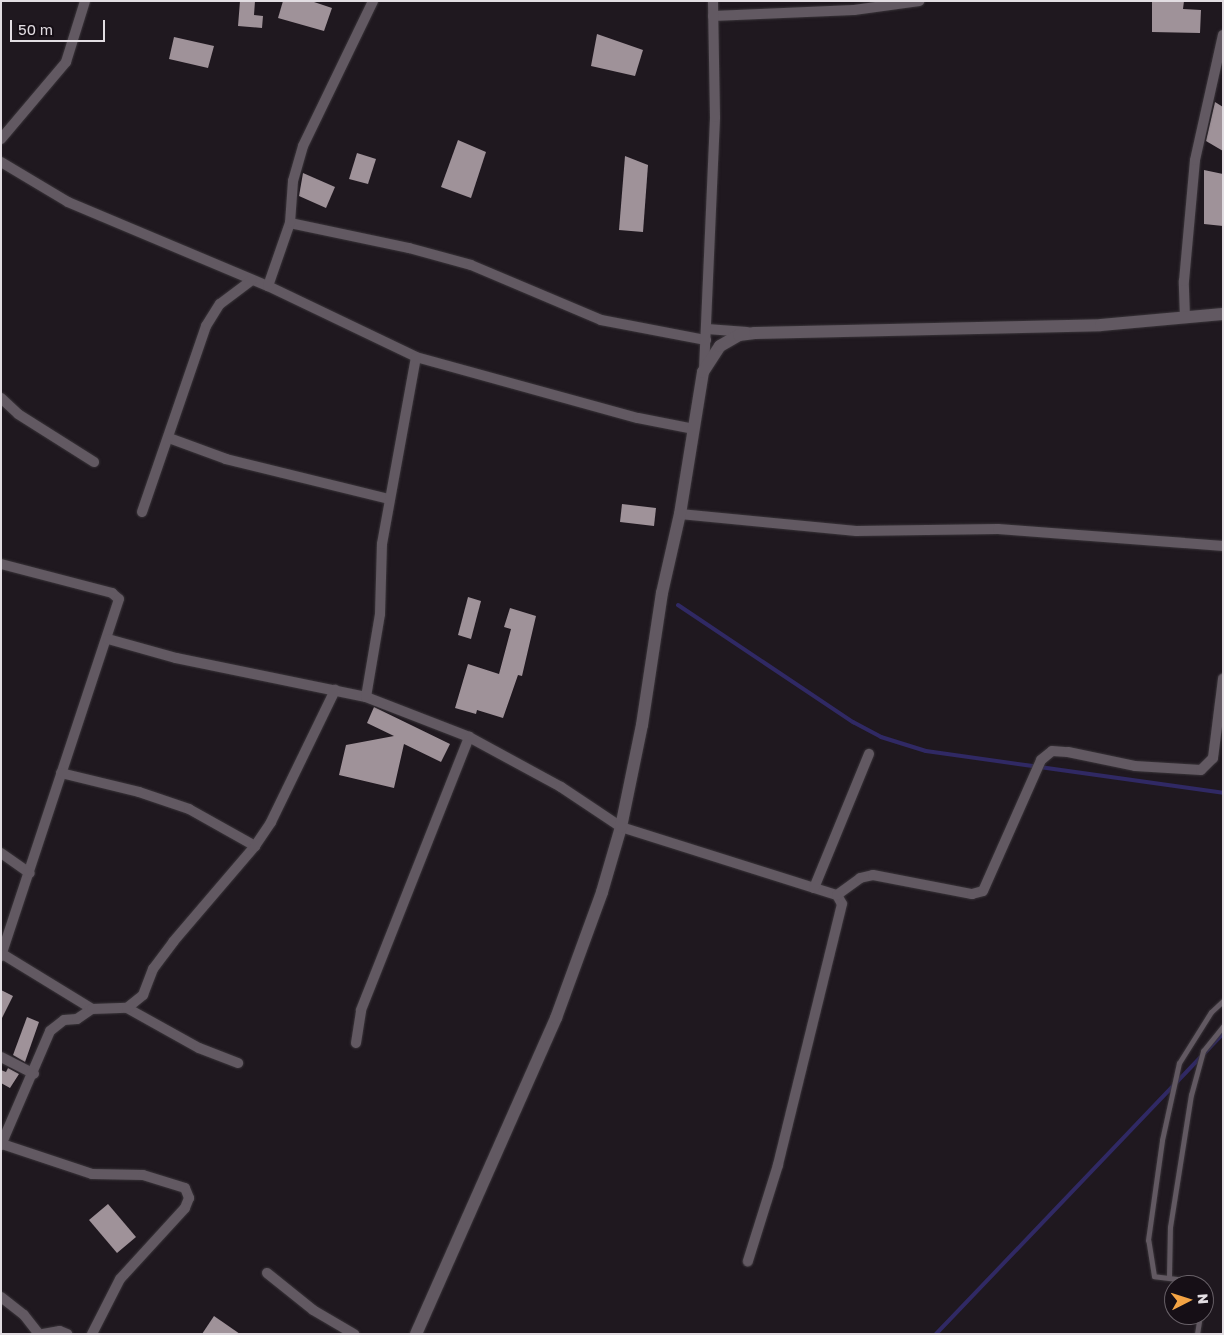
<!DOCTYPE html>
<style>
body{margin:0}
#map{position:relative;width:1224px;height:1335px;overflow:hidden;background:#1f181f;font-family:"Golos Text",sans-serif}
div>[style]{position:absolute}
.stream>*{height:4px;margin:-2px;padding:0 2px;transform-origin:2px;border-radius:2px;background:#302964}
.building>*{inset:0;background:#9f9299}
.roads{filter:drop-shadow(0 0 1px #393439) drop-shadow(0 0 1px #393439)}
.service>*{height:5px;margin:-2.5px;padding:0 2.5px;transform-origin:2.5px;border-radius:2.5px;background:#625962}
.minor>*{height:10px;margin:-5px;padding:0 5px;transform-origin:5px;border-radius:5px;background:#625962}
.tertiary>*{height:12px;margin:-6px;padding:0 6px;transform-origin:6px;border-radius:6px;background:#625962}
span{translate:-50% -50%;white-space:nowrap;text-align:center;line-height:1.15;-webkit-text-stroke:5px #160f16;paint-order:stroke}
.frame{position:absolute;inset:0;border:2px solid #e2dde2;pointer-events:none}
.north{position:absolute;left:1164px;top:1275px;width:50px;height:50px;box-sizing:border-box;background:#160f16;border:1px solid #686168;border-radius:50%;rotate:85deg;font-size:14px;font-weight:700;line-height:20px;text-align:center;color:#e2dde2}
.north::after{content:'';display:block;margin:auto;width:18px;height:22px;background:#f4a444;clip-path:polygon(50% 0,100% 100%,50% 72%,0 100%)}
.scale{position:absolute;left:10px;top:20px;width:95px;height:22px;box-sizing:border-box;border:2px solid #e2dde2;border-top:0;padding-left:6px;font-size:15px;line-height:18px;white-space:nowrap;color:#e2dde2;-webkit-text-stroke:4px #160f16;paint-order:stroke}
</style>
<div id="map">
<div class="stream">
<i style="left:678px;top:605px;width:211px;rotate:33.8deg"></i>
<i style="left:853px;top:722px;width:32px;rotate:28deg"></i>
<i style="left:881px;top:737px;width:47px;rotate:17.3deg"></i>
<i style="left:926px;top:751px;width:300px;rotate:8deg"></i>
<i style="left:936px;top:1334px;width:415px;rotate:-46.3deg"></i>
</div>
<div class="building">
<i style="clip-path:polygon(240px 1px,255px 1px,254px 15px,263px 16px,262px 28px,238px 26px)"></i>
<i style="clip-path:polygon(283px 1px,311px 1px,332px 8px,324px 31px,278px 18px)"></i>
<i style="clip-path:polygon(1152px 1px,1184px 1px,1183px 9px,1201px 10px,1200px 33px,1152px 32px)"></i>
<i style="clip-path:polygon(597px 34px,643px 50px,635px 76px,591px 66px)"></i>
<i style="clip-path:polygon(174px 37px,214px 46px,208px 68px,169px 59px)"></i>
<i style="clip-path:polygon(1215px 102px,1223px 107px,1223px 151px,1206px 141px)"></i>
<i style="clip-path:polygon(458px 140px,486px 152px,471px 198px,441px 187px)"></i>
<i style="clip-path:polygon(357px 153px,376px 159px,368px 184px,349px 179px)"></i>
<i style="clip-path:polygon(625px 156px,648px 165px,643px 232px,619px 230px)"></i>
<i style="clip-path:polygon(1204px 170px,1223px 174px,1223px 226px,1204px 224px)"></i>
<i style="clip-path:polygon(303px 173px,335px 187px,326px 208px,299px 196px)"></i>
<i style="clip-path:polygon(622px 504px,656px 508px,654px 526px,620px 522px)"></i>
<i style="clip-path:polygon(468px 597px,481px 601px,471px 639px,458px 635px)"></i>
<i style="clip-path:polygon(510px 608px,536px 616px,522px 676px,518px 675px,503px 718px,477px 710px,476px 714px,455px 708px,468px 664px,499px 674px,511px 629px,504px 627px)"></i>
<i style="clip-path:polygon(374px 707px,450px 744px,441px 762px,404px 744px,394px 788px,339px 775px,346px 745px,394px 736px,367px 723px)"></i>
<i style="clip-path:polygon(1px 990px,13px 996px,1px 1020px)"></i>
<i style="clip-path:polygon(27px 1017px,39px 1022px,25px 1062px,13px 1055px)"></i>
<i style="clip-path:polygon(8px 1068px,19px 1074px,10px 1088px,1px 1083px,1px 1070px,6px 1072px)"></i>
<i style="clip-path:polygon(108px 1204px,136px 1237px,117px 1253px,89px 1220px)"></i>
<i style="clip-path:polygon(214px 1316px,240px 1334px,202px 1334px)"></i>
</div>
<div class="roads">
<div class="service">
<i style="left:1169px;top:1277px;width:50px;rotate:-88.9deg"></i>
<i style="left:1170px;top:1227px;width:134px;rotate:-81deg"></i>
<i style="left:1191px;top:1095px;width:46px;rotate:-74.7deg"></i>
<i style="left:1203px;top:1051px;width:32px;rotate:-51deg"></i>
<i style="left:1196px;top:1285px;width:12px;rotate:-156deg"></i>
<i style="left:1185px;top:1280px;width:31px;rotate:-173deg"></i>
<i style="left:1154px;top:1276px;width:36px;rotate:-99deg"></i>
<i style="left:1148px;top:1240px;width:101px;rotate:-82deg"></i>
<i style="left:1162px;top:1140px;width:79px;rotate:-77.6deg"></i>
<i style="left:1179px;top:1063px;width:60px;rotate:-57.9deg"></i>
<i style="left:1211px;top:1012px;width:16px;rotate:-43deg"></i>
<i style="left:1197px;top:1334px;width:19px;rotate:-81deg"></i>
</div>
<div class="minor">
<i style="left:713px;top:16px;width:141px;rotate:-2.4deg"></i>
<i style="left:854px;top:10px;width:66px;rotate:-7.9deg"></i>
<i style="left:1px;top:139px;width:101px;rotate:-49.8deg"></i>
<i style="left:66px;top:62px;width:64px;rotate:-72.7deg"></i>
<i style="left:1px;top:162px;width:78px;rotate:30.8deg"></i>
<i style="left:68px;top:202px;width:217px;rotate:22.8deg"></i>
<i style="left:268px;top:286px;width:164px;rotate:25.6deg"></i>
<i style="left:416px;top:357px;width:230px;rotate:15.4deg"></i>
<i style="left:638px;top:418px;width:57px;rotate:11.1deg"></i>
<i style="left:290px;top:223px;width:122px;rotate:11.9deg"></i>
<i style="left:409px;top:248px;width:64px;rotate:15.3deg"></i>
<i style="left:471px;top:265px;width:141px;rotate:22.9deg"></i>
<i style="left:601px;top:320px;width:107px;rotate:10.8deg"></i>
<i style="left:268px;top:286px;width:67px;rotate:-70.8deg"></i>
<i style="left:290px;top:223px;width:42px;rotate:-85.9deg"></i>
<i style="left:293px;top:181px;width:36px;rotate:-74deg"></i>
<i style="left:303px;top:146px;width:161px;rotate:-64.2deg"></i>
<i style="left:1185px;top:318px;width:37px;rotate:-92deg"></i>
<i style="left:1184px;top:281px;width:121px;rotate:-84.8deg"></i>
<i style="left:1195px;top:160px;width:128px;rotate:-77.4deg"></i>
<i style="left:707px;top:329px;width:40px;rotate:4.3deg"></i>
<i style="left:704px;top:370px;width:253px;rotate:-87.5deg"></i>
<i style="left:715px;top:117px;width:116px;rotate:-91deg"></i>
<i style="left:1px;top:398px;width:23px;rotate:43deg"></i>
<i style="left:18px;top:414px;width:90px;rotate:32.3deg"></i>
<i style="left:169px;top:438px;width:61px;rotate:20.2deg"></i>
<i style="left:226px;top:459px;width:168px;rotate:13.8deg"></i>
<i style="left:142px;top:512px;width:197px;rotate:-71deg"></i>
<i style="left:206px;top:326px;width:26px;rotate:-58deg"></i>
<i style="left:220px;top:304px;width:40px;rotate:-37deg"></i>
<i style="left:680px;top:514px;width:177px;rotate:5.5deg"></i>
<i style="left:856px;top:531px;width:142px;rotate:-0.8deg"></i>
<i style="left:998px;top:529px;width:226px;rotate:4.3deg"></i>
<i style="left:1px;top:564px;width:115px;rotate:14.6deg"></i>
<i style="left:112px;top:593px;width:9px;rotate:41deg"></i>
<i style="left:119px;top:599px;width:376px;rotate:108.3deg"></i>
<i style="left:108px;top:639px;width:71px;rotate:15.6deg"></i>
<i style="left:176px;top:658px;width:194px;rotate:11.6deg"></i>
<i style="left:366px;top:697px;width:110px;rotate:21.2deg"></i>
<i style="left:469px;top:737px;width:105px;rotate:28.5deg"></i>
<i style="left:561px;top:787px;width:72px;rotate:33.7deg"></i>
<i style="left:621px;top:827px;width:226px;rotate:17.5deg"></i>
<i style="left:837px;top:895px;width:10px;rotate:61deg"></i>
<i style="left:842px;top:904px;width:269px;rotate:103.8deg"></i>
<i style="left:778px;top:1165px;width:101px;rotate:107.4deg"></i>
<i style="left:366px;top:697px;width:84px;rotate:-80.4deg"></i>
<i style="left:380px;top:614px;width:70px;rotate:-88.4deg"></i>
<i style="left:382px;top:544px;width:190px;rotate:-79.7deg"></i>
<i style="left:61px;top:773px;width:80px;rotate:13.7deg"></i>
<i style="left:139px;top:792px;width:53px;rotate:18.8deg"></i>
<i style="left:189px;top:809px;width:76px;rotate:29.3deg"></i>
<i style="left:1px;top:853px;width:35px;rotate:35deg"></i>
<i style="left:814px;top:888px;width:145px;rotate:-67.7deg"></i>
<i style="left:837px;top:895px;width:29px;rotate:-36deg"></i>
<i style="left:860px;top:878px;width:13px;rotate:-13deg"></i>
<i style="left:873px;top:875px;width:101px;rotate:10.9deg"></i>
<i style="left:972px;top:894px;width:11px;rotate:-15deg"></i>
<i style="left:983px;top:891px;width:143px;rotate:-66.1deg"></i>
<i style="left:1041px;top:760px;width:14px;rotate:-39deg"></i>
<i style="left:1052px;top:751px;width:16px;rotate:4deg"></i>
<i style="left:1068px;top:752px;width:68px;rotate:11.8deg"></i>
<i style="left:1135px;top:766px;width:66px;rotate:3.5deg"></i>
<i style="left:1201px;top:770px;width:17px;rotate:-45deg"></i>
<i style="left:1213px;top:758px;width:80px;rotate:-82.8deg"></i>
<i style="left:4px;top:955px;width:103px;rotate:31.5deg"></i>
<i style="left:127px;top:1008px;width:82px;rotate:29.1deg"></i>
<i style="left:199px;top:1048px;width:42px;rotate:21deg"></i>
<i style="left:356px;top:1043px;width:33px;rotate:-81deg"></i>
<i style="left:361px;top:1010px;width:294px;rotate:-68.4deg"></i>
<i style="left:1px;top:1057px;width:37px;rotate:27deg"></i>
<i style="left:2px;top:1144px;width:95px;rotate:18.4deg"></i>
<i style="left:92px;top:1174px;width:51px;rotate:1.1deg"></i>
<i style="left:143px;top:1175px;width:44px;rotate:17.2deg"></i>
<i style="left:185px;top:1188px;width:11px;rotate:68deg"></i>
<i style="left:189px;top:1198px;width:11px;rotate:112deg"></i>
<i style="left:185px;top:1208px;width:96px;rotate:132.5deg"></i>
<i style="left:120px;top:1279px;width:62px;rotate:117deg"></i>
<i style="left:1px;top:1145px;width:124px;rotate:-66.7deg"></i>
<i style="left:50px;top:1031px;width:18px;rotate:-38deg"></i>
<i style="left:64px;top:1020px;width:13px;rotate:-4deg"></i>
<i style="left:77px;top:1019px;width:18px;rotate:-34deg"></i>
<i style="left:92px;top:1009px;width:35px;rotate:-2deg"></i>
<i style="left:127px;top:1008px;width:21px;rotate:-39deg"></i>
<i style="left:143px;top:995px;width:28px;rotate:-69deg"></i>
<i style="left:153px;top:969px;width:34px;rotate:-53deg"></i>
<i style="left:173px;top:942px;width:126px;rotate:-49.5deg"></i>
<i style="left:255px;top:846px;width:29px;rotate:-56deg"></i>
<i style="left:271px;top:822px;width:147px;rotate:-64.1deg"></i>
<i style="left:267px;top:1273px;width:59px;rotate:38.8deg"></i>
<i style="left:313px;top:1310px;width:48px;rotate:30.3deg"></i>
<i style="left:1px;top:1297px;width:29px;rotate:38deg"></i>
<i style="left:24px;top:1315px;width:24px;rotate:52deg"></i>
<i style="left:43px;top:1334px;width:17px;rotate:-10deg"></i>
<i style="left:60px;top:1331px;width:8px;rotate:23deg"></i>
</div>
<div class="tertiary">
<i style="left:416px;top:1334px;width:346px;rotate:-66.1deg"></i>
<i style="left:556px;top:1018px;width:134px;rotate:-69.9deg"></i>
<i style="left:602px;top:892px;width:68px;rotate:-73.7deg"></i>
<i style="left:621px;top:827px;width:104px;rotate:-78.4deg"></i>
<i style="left:642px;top:725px;width:134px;rotate:-81.4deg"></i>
<i style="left:662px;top:593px;width:81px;rotate:-77.2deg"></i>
<i style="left:680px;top:514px;width:144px;rotate:-80.8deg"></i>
<i style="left:703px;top:372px;width:31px;rotate:-57deg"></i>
<i style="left:720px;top:346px;width:22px;rotate:-30deg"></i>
<i style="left:739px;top:335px;width:16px;rotate:-7deg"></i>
<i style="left:755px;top:333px;width:346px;rotate:-1.3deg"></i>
<i style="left:1101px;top:325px;width:122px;rotate:-5.2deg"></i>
</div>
</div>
<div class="frame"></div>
<div class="north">N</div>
<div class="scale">50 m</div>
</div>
